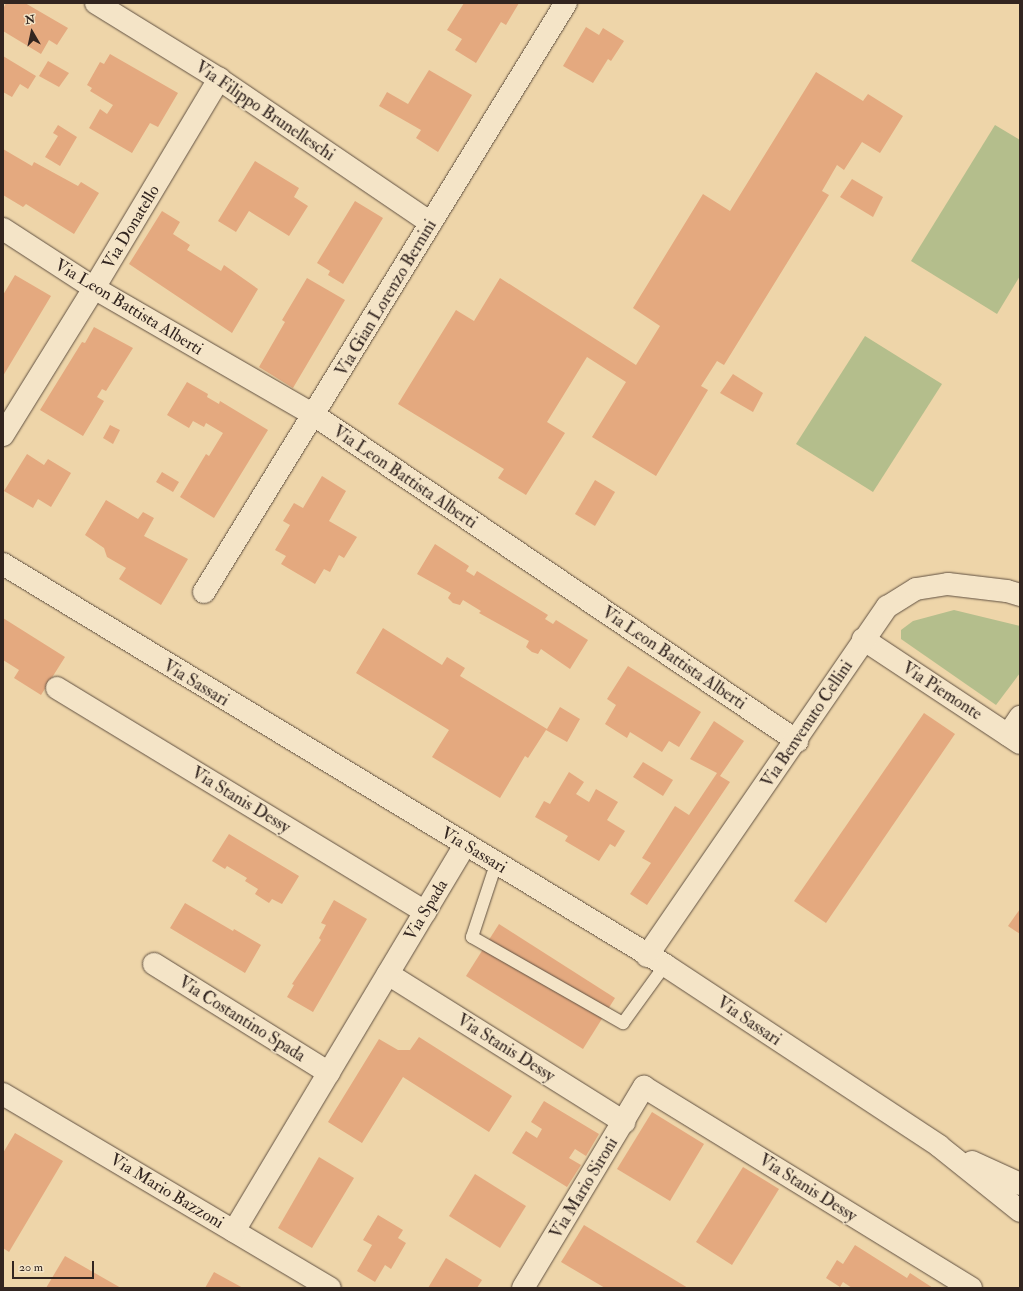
<!DOCTYPE html>
<style>
body{margin:0}
#map{position:relative;width:1023px;height:1291px;overflow:hidden;background:#eed5a9;font-family:"IM FELL Double Pica",serif}
div>[style]{position:absolute}
.green>*{inset:0;background:#b4be8c}
.building>*{inset:0;background:#e4a97f}
.roads{filter:drop-shadow(0 0 1px #615142) drop-shadow(0 0 1px #615142)}
.lane>*{height:12px;margin:-6px;padding:0 6px;transform-origin:6px;border-radius:6px;background:#f4e4c7}
.street>*{height:22px;margin:-11px;padding:0 11px;transform-origin:11px;border-radius:11px;background:#f4e4c7}
.secondary>*{height:22px;margin:-11px;padding:0 11px;transform-origin:11px;border-radius:11px;background:#f4e4c7}
span{translate:-50% -50%;white-space:nowrap;text-align:center;line-height:1.15;-webkit-text-stroke:3px #f4e4c7;paint-order:stroke}
.street-label{font-size:17px;color:#322520}
.frame{position:absolute;inset:0;border:4px solid #322520;pointer-events:none}
.north{position:absolute;left:12px;top:12px;width:40px;height:40px;-webkit-text-stroke:3px #f4e4c7;paint-order:stroke;rotate:351deg;font-size:11px;font-weight:700;line-height:16px;text-align:center;color:#322520}
.north::after{content:'';display:block;margin:auto;width:14px;height:18px;background:#322520;clip-path:polygon(50% 0,100% 100%,50% 72%,0 100%)}
.scale{position:absolute;left:12px;top:1261px;width:82px;height:18px;box-sizing:border-box;border:2px solid #322520;border-top:0;padding-left:5px;font-size:12px;line-height:14px;white-space:nowrap;color:#322520;-webkit-text-stroke:3px #f4e4c7;paint-order:stroke}
</style>
<div id="map">
<div class="green">
<i style="clip-path:polygon(995px 125px,1020px 140px,1020px 276px,997px 314px,911px 261px)"></i>
<i style="clip-path:polygon(865px 336px,942px 384px,873px 492px,796px 444px)"></i>
<i style="clip-path:polygon(954px 610px,1020px 626px,1020px 673px,996px 705px,901px 639px,901px 630px,913px 621px)"></i>
</div>
<div class="building">
<i style="clip-path:polygon(6px 3px,25px 3px,68px 28px,57px 45px,49px 40px,41px 54px,3px 31px,3px 9px)"></i>
<i style="clip-path:polygon(464px 3px,519px 3px,506px 25px,501px 22px,476px 63px,455px 50px,462px 39px,447px 30px)"></i>
<i style="clip-path:polygon(586px 27px,599px 35px,603px 28px,624px 41px,611px 61px,608px 59px,593px 83px,563px 66px)"></i>
<i style="clip-path:polygon(110px 54px,178px 93px,158px 127px,150px 123px,132px 153px,89px 128px,100px 109px,107px 114px,113px 105px,90px 91px,92px 88px,87px 85px,100px 62px,104px 64px)"></i>
<i style="clip-path:polygon(3px 56px,36px 76px,28px 89px,20px 84px,12px 97px,3px 92px)"></i>
<i style="clip-path:polygon(48px 61px,69px 73px,59px 87px,39px 76px)"></i>
<i style="clip-path:polygon(429px 70px,472px 95px,438px 152px,416px 138px,421px 130px,379px 106px,387px 92px,408px 104px)"></i>
<i style="clip-path:polygon(816px 72px,863px 101px,868px 94px,903px 116px,880px 153px,862px 142px,844px 170px,837px 165px,822px 191px,829px 195px,724px 365px,717px 361px,701px 386px,708px 390px,656px 476px,592px 437px,626px 382px,587px 357px,547px 422px,565px 433px,526px 495px,498px 478px,504px 469px,398px 404px,456px 310px,474px 321px,500px 278px,636px 365px,660px 326px,633px 308px,703px 194px,730px 211px)"></i>
<i style="clip-path:polygon(58px 125px,77px 137px,60px 166px,45px 157px,58px 136px,53px 133px)"></i>
<i style="clip-path:polygon(3px 149px,32px 166px,34px 162px,78px 186px,81px 182px,99px 193px,74px 234px,26px 204px,23px 207px,3px 195px)"></i>
<i style="clip-path:polygon(255px 161px,299px 188px,294px 197px,308px 206px,289px 236px,249px 211px,236px 232px,218px 221px)"></i>
<i style="clip-path:polygon(852px 179px,883px 197px,873px 217px,840px 197px)"></i>
<i style="clip-path:polygon(355px 201px,383px 218px,343px 284px,328px 275px,330px 271px,317px 263px)"></i>
<i style="clip-path:polygon(162px 211px,180px 222px,173px 234px,190px 245px,187px 250px,221px 271px,224px 265px,258px 289px,232px 333px,129px 264px)"></i>
<i style="clip-path:polygon(15px 275px,51px 296px,3px 376px,3px 295px)"></i>
<i style="clip-path:polygon(307px 278px,345px 300px,293px 388px,259px 367px,285px 322px,282px 320px)"></i>
<i style="clip-path:polygon(94px 327px,133px 348px,106px 391px,102px 389px,97px 397px,104px 401px,83px 436px,40px 410px,82px 342px,85px 343px)"></i>
<i style="clip-path:polygon(733px 374px,763px 393px,753px 412px,720px 393px)"></i>
<i style="clip-path:polygon(187px 382px,208px 394px,207px 397px,219px 404px,220px 401px,268px 430px,214px 518px,180px 497px,206px 454px,209px 456px,223px 433px,206px 423px,204px 427px,193px 421px,189px 428px,167px 415px)"></i>
<i style="clip-path:polygon(110px 425px,120px 430px,113px 444px,103px 438px)"></i>
<i style="clip-path:polygon(27px 454px,44px 465px,48px 459px,71px 473px,51px 507px,38px 499px,33px 508px,4px 491px)"></i>
<i style="clip-path:polygon(162px 472px,179px 482px,173px 492px,156px 482px)"></i>
<i style="clip-path:polygon(322px 476px,346px 491px,329px 521px,357px 537px,344px 558px,339px 555px,330px 572px,324px 569px,315px 584px,281px 564px,286px 556px,275px 550px,290px 525px,283px 521px,294px 503px,303px 508px)"></i>
<i style="clip-path:polygon(595px 480px,615px 492px,595px 526px,575px 514px)"></i>
<i style="clip-path:polygon(106px 500px,138px 519px,143px 512px,154px 518px,144px 536px,188px 559px,161px 605px,119px 579px,126px 568px,107px 557px,104px 548px,85px 535px)"></i>
<i style="clip-path:polygon(435px 544px,469px 566px,466px 571px,474px 576px,477px 571px,548px 615px,545px 619px,553px 624px,556px 620px,588px 640px,570px 669px,541px 649px,538px 654px,532px 652px,526px 647px,529px 641px,479px 613px,481px 611px,463px 600px,460px 605px,453px 603px,448px 598px,451px 593px,417px 574px)"></i>
<i style="clip-path:polygon(3px 618px,65px 657px,41px 695px,14px 678px,19px 670px,3px 660px)"></i>
<i style="clip-path:polygon(383px 628px,442px 665px,447px 657px,465px 668px,460px 676px,547px 729px,560px 707px,580px 719px,567px 742px,546px 730px,528px 758px,525px 756px,500px 798px,432px 757px,449px 730px,356px 673px)"></i>
<i style="clip-path:polygon(628px 666px,701px 712px,679px 747px,669px 741px,662px 752px,630px 732px,627px 738px,605px 724px,616px 705px,607px 699px)"></i>
<i style="clip-path:polygon(924px 713px,955px 734px,826px 923px,794px 901px)"></i>
<i style="clip-path:polygon(714px 721px,744px 741px,720px 776px,730px 782px,647px 905px,630px 894px,651px 863px,642px 858px,675px 806px,689px 815px,717px 773px,690px 759px)"></i>
<i style="clip-path:polygon(643px 762px,673px 780px,663px 796px,633px 777px)"></i>
<i style="clip-path:polygon(569px 772px,584px 782px,576px 794px,589px 802px,596px 789px,618px 802px,607px 820px,625px 831px,615px 847px,610px 844px,599px 861px,565px 841px,568px 836px,535px 817px,544px 801px,550px 804px)"></i>
<i style="clip-path:polygon(229px 834px,299px 876px,282px 904px,272px 899px,269px 903px,255px 894px,258px 889px,245px 881px,247px 878px,227px 866px,225px 869px,212px 861px)"></i>
<i style="clip-path:polygon(334px 900px,367px 919px,313px 1012px,287px 997px,294px 985px,292px 984px,321px 940px,319px 938px,326px 925px,321px 923px)"></i>
<i style="clip-path:polygon(185px 903px,233px 931px,234px 929px,261px 945px,245px 973px,170px 928px)"></i>
<i style="clip-path:polygon(1020px 909px,1020px 934px,1008px 926px)"></i>
<i style="clip-path:polygon(499px 924px,615px 998px,583px 1049px,466px 976px)"></i>
<i style="clip-path:polygon(419px 1037px,512px 1096px,489px 1132px,403px 1077px,362px 1143px,328px 1122px,379px 1039px,398px 1050px,410px 1050px)"></i>
<i style="clip-path:polygon(544px 1101px,599px 1134px,586px 1156px,575px 1149px,569px 1158px,581px 1165px,567px 1187px,512px 1153px,526px 1131px,537px 1138px,542px 1129px,531px 1122px)"></i>
<i style="clip-path:polygon(652px 1112px,704px 1144px,670px 1201px,617px 1169px)"></i>
<i style="clip-path:polygon(15px 1133px,63px 1161px,9px 1252px,3px 1248px,3px 1153px)"></i>
<i style="clip-path:polygon(319px 1157px,354px 1178px,312px 1248px,278px 1228px)"></i>
<i style="clip-path:polygon(743px 1167px,779px 1189px,732px 1265px,696px 1242px)"></i>
<i style="clip-path:polygon(475px 1174px,526px 1206px,500px 1248px,449px 1216px)"></i>
<i style="clip-path:polygon(378px 1215px,403px 1230px,398px 1238px,406px 1243px,391px 1269px,385px 1265px,375px 1282px,357px 1271px,372px 1245px,363px 1240px)"></i>
<i style="clip-path:polygon(584px 1225px,688px 1288px,605px 1288px,561px 1262px)"></i>
<i style="clip-path:polygon(855px 1245px,907px 1278px,910px 1273px,933px 1288px,852px 1288px,843px 1282px,840px 1287px,826px 1278px,837px 1260px,843px 1264px)"></i>
<i style="clip-path:polygon(65px 1256px,121px 1288px,46px 1288px)"></i>
<i style="clip-path:polygon(446px 1258px,482px 1280px,477px 1288px,428px 1288px)"></i>
<i style="clip-path:polygon(214px 1272px,243px 1288px,205px 1288px)"></i>
</div>
<div class="roads">
<div class="lane">
<i style="left:496px;top:864px;width:77px;rotate:108.2deg"></i>
<i style="left:472px;top:937px;width:174px;rotate:29.7deg"></i>
<i style="left:623px;top:1023px;width:72px;rotate:-54.1deg"></i>
</div>
<div class="street">
<i style="left:96px;top:3px;width:145px;rotate:31.7deg"></i>
<i style="left:219px;top:79px;width:256px;rotate:34.2deg"></i>
<i style="left:3px;top:229px;width:108px;rotate:33deg"></i>
<i style="left:94px;top:288px;width:254px;rotate:30deg"></i>
<i style="left:314px;top:415px;width:583px;rotate:34.02deg"></i>
<i style="left:3px;top:435px;width:173px;rotate:-58.2deg"></i>
<i style="left:94px;top:288px;width:244px;rotate:-59.1deg"></i>
<i style="left:204px;top:592px;width:691px;rotate:-58.43deg"></i>
<i style="left:863px;top:639px;width:188px;rotate:33.5deg"></i>
<i style="left:57px;top:688px;width:431px;rotate:31.3deg"></i>
<i style="left:1008px;top:735px;width:22px;rotate:-56deg"></i>
<i style="left:647px;top:956px;width:424px;rotate:-55.5deg"></i>
<i style="left:887px;top:607px;width:34px;rotate:-32deg"></i>
<i style="left:916px;top:589px;width:32px;rotate:-9deg"></i>
<i style="left:948px;top:584px;width:59px;rotate:6.8deg"></i>
<i style="left:1007px;top:591px;width:14px;rotate:17deg"></i>
<i style="left:154px;top:964px;width:206px;rotate:31.9deg"></i>
<i style="left:388px;top:974px;width:279px;rotate:32.1deg"></i>
<i style="left:3px;top:1094px;width:380px;rotate:30.7deg"></i>
<i style="left:234px;top:1231px;width:450px;rotate:-59.1deg"></i>
<i style="left:523px;top:1288px;width:235px;rotate:-59deg"></i>
<i style="left:644px;top:1087px;width:384px;rotate:31.6deg"></i>
</div>
<div class="secondary">
<i style="left:3px;top:564px;width:774px;rotate:31.2deg"></i>
<i style="left:665px;top:965px;width:328px;rotate:33.4deg"></i>
<i style="left:939px;top:1146px;width:104px;rotate:38.7deg"></i>
<i style="left:972px;top:1162px;width:53px;rotate:24.6deg"></i>
</div>
</div>
<div class="street-label">
<span style="left:265px;top:111px;rotate:34deg">Via Filippo Brunelleschi</span>
<span style="left:131px;top:227px;rotate:-59deg">Via Donatello</span>
<span style="left:386px;top:298px;rotate:-59deg">Via Gian Lorenzo Bernini</span>
<span style="left:129px;top:307px;rotate:31deg">Via Leon Battista Alberti</span>
<span style="left:405px;top:477px;rotate:34deg">Via Leon Battista Alberti</span>
<span style="left:674px;top:658px;rotate:34deg">Via Leon Battista Alberti</span>
<span style="left:196px;top:683px;rotate:31deg">Via Sassari</span>
<span style="left:942px;top:691px;rotate:33deg">Via Piemonte</span>
<span style="left:807px;top:724px;rotate:-56deg">Via Benvenuto Cellini</span>
<span style="left:241px;top:800px;rotate:31deg">Via Stanis Dessy</span>
<span style="left:474px;top:850px;rotate:31deg">Via Sassari</span>
<span style="left:426px;top:910px;rotate:-59deg">Via Spada</span>
<span style="left:242px;top:1019px;rotate:32deg">Via Costantino Spada</span>
<span style="left:749px;top:1021px;rotate:34deg">Via Sassari</span>
<span style="left:506px;top:1048px;rotate:32deg">Via Stanis Dessy</span>
<span style="left:584px;top:1188px;rotate:-59deg">Via Mario Sironi</span>
<span style="left:808px;top:1188px;rotate:32deg">Via Stanis Dessy</span>
<span style="left:167px;top:1191px;rotate:31deg">Via Mario Bazzoni</span>
</div>
<div class="frame"></div>
<div class="north">N</div>
<div class="scale">20 m</div>
</div>
